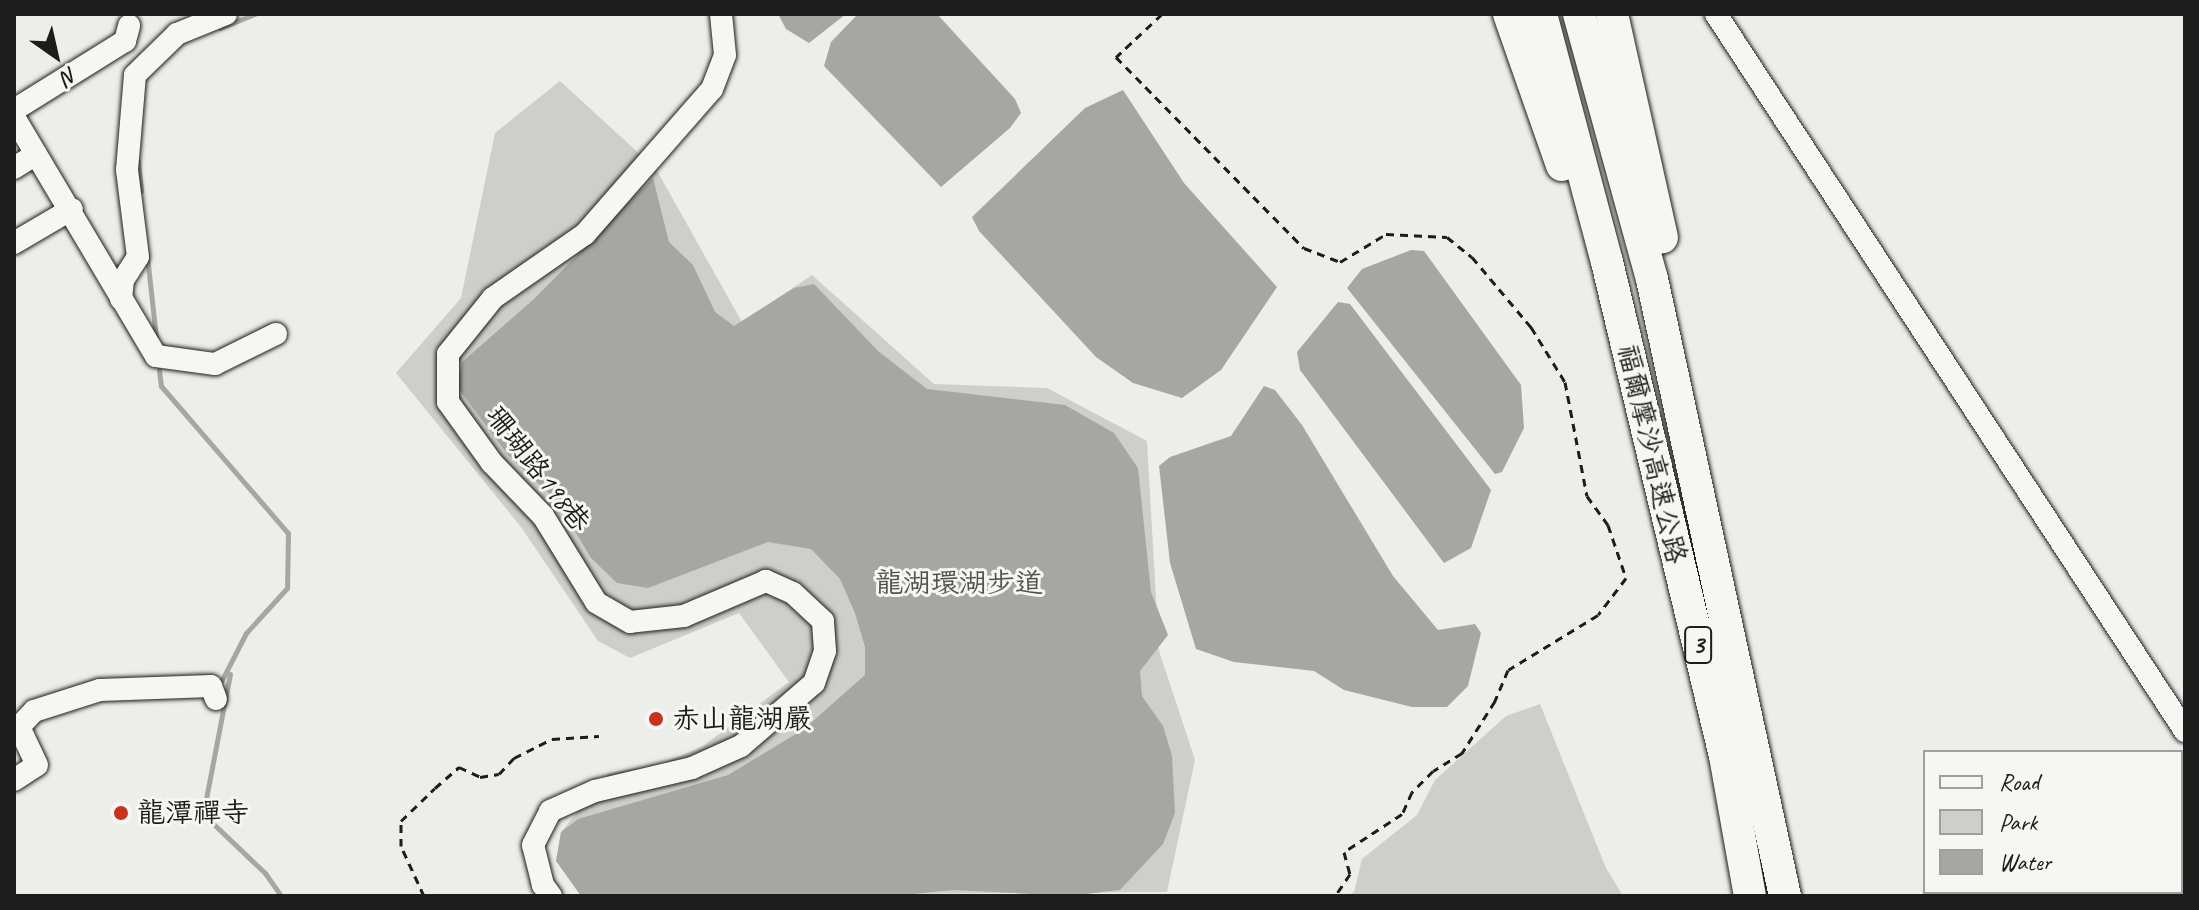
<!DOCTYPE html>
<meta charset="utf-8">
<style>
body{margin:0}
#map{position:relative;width:2199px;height:910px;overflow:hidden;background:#edede9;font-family:Caveat,"LXGW WenKai TC",sans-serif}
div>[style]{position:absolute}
.green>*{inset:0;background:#cececb}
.water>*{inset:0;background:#a6a6a3}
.stream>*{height:5px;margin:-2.5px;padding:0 2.5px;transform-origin:2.5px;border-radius:2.5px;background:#a6a6a3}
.path>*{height:3px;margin-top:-1.5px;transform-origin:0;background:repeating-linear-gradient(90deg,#1c1c1c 0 8px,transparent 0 14px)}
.roads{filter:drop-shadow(0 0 2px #1c1c1c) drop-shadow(0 0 2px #1c1c1c)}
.minor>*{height:22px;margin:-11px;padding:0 11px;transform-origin:11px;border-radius:11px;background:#f6f6f2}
.highway>*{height:32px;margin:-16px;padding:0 16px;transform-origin:16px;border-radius:16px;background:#f6f6f2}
.dots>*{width:22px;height:22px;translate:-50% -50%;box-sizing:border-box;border:4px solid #f6f6f2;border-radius:50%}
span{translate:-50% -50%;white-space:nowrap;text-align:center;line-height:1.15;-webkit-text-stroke:6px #f6f6f2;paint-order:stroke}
.shield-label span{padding:2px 6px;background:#f6f6f2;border:2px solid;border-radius:6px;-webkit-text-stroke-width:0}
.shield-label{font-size:26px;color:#1c1c1c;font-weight:700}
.street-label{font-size:28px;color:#1c1c1c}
.park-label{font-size:28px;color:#515151}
.poi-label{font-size:28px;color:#1c1c1c}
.left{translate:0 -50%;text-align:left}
.frame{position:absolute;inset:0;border:16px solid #1c1c1c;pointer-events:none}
.legend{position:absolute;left:1923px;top:750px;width:260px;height:144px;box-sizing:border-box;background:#f6f6f2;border:2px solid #9f9f9c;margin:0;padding:10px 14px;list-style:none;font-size:24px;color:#1c1c1c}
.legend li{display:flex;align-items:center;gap:16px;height:40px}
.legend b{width:40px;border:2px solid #9f9f9c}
.north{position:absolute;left:16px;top:16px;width:80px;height:80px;-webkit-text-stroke:6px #f6f6f2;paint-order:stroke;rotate:146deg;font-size:22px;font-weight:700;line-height:32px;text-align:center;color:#1c1c1c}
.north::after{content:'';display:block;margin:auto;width:28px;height:36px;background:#1c1c1c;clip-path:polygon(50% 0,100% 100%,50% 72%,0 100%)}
</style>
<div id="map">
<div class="green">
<i style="clip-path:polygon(560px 81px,656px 169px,742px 322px,812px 275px,934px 384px,1047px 388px,1147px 441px,1159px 651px,1195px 760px,1167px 892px,589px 896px,556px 861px,561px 832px,609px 773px,659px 765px,703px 746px,789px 682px,739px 613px,630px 658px,598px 641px,521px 527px,396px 373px,461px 298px,495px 133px)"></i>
<i style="clip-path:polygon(1540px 704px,1606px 868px,1623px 896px,1346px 896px,1354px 892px,1362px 859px,1417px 815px,1435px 780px,1506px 716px)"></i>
</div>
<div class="water">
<i style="clip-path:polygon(778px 14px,846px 14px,809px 43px,786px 29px)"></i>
<i style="clip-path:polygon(858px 14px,937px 14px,1015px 99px,1021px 113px,1010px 128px,941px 187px,824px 66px,831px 42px)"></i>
<i style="clip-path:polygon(1123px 90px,1184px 183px,1277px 287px,1221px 370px,1182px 398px,1133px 383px,1096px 357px,979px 231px,972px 217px,1085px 108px)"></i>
<i style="clip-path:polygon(653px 178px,669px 242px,693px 265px,715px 312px,734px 326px,794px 288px,814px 284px,878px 351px,927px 389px,1065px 405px,1114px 433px,1138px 468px,1151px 592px,1168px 635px,1140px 671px,1142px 696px,1163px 726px,1172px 756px,1175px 813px,1163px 844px,1120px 890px,1069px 896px,954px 890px,892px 896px,581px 896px,556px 861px,561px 832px,578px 819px,728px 775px,804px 729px,865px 675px,865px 647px,855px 613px,840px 579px,811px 549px,768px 542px,648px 588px,617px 583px,591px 558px,556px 500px,508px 455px,458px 388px,462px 362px,534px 299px)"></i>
<i style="clip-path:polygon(1411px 250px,1424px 251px,1521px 385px,1524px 428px,1502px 472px,1495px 474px,1347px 288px,1362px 269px)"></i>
<i style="clip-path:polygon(1338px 302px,1350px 304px,1491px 490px,1471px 548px,1444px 563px,1300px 370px,1297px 352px)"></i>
<i style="clip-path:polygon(1264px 386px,1275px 390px,1302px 425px,1393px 576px,1438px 630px,1475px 624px,1481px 633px,1468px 686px,1447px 707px,1412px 707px,1344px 690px,1314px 671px,1234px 662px,1196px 649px,1170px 563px,1159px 466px,1170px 457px,1231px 436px)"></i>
</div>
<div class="stream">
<i style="left:220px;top:28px;width:38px;rotate:-22deg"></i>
<i style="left:138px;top:161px;width:30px;rotate:84deg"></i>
<i style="left:147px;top:256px;width:82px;rotate:83.7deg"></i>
<i style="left:159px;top:370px;width:16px;rotate:83deg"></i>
<i style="left:161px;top:386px;width:194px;rotate:49.2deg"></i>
<i style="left:288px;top:533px;width:55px;rotate:91deg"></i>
<i style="left:287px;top:588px;width:61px;rotate:132.3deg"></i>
<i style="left:246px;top:633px;width:53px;rotate:117.1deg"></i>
<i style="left:230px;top:674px;width:143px;rotate:100.9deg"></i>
<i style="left:203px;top:814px;width:86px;rotate:43.6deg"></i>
<i style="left:265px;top:873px;width:28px;rotate:55deg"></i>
</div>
<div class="path">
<i style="left:1162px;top:14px;width:63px;rotate:136.9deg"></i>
<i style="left:1116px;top:57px;width:268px;rotate:45.5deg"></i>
<i style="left:1304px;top:248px;width:39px;rotate:21deg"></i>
<i style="left:1340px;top:262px;width:54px;rotate:-31.3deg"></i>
<i style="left:1386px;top:234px;width:61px;rotate:2.8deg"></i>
<i style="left:1447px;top:237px;width:32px;rotate:39deg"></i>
<i style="left:1472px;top:257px;width:92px;rotate:49.9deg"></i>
<i style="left:1531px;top:327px;width:65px;rotate:58.3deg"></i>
<i style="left:1565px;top:382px;width:116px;rotate:79.1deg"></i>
<i style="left:1587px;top:496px;width:36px;rotate:54deg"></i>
<i style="left:1608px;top:525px;width:56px;rotate:71.2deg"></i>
<i style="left:1626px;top:578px;width:46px;rotate:127.1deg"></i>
<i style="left:1598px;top:615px;width:105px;rotate:148.6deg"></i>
<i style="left:1508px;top:670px;width:34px;rotate:113deg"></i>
<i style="left:1495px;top:701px;width:62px;rotate:122.4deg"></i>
<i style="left:1462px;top:753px;width:34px;rotate:148deg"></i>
<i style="left:1433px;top:771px;width:30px;rotate:135deg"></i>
<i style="left:1412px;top:792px;width:24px;rotate:114deg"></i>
<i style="left:1402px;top:814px;width:69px;rotate:146.8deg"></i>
<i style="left:1344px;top:852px;width:23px;rotate:75deg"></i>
<i style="left:1350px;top:874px;width:27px;rotate:124deg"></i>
<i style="left:424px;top:896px;width:55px;rotate:-114.7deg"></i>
<i style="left:401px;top:846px;width:25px;rotate:-90deg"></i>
<i style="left:401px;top:821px;width:47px;rotate:-44.1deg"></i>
<i style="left:435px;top:788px;width:32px;rotate:-41deg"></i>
<i style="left:459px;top:767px;width:23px;rotate:25deg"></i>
<i style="left:480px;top:777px;width:19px;rotate:-9deg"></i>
<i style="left:499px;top:774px;width:22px;rotate:-47deg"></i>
<i style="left:514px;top:758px;width:42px;rotate:-26.6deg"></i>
<i style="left:552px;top:739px;width:47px;rotate:-3.7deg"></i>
</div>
<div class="roads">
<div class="minor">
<i style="left:1716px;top:14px;width:857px;rotate:56.81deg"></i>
<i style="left:14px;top:110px;width:131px;rotate:-31.9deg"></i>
<i style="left:125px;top:41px;width:16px;rotate:-75deg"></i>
<i style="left:14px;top:117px;width:278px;rotate:59.3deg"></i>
<i style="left:156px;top:356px;width:60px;rotate:7.7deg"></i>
<i style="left:215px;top:364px;width:68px;rotate:-26.2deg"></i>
<i style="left:14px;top:168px;width:26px;rotate:-32deg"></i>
<i style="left:14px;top:243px;width:67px;rotate:-30.4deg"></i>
<i style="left:121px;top:299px;width:19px;rotate:-84deg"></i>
<i style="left:123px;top:280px;width:27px;rotate:-57deg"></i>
<i style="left:138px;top:257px;width:88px;rotate:-97.2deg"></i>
<i style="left:127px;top:170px;width:95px;rotate:-85.2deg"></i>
<i style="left:135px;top:75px;width:59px;rotate:-44.3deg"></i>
<i style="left:177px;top:34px;width:53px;rotate:-22.2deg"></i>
<i style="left:14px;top:780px;width:27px;rotate:-33deg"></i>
<i style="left:37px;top:765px;width:42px;rotate:-115.3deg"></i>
<i style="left:19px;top:727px;width:22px;rotate:-47deg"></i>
<i style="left:34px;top:711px;width:69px;rotate:-17.7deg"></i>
<i style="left:100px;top:690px;width:111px;rotate:-2.1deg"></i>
<i style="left:211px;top:686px;width:14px;rotate:69deg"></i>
<i style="left:2181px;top:829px;width:5px;rotate:-37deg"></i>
<i style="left:551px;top:896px;width:14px;rotate:-126deg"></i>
<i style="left:543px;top:885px;width:41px;rotate:-104deg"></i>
<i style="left:533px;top:845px;width:38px;rotate:-63deg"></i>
<i style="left:550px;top:811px;width:49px;rotate:-24deg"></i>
<i style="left:595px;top:791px;width:100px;rotate:-13.3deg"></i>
<i style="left:692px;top:768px;width:54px;rotate:-24.2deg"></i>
<i style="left:741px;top:746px;width:96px;rotate:-40.8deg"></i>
<i style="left:814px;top:683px;width:34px;rotate:-71deg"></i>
<i style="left:825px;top:651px;width:30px;rotate:-94deg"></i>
<i style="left:823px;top:621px;width:41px;rotate:-137deg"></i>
<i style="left:793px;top:593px;width:30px;rotate:-156deg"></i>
<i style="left:766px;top:581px;width:89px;rotate:156.9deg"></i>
<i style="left:684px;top:616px;width:54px;rotate:173.7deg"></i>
<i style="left:630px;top:622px;width:39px;rotate:-150deg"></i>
<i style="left:596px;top:602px;width:101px;rotate:-121.6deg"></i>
<i style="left:543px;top:516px;width:74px;rotate:-133.9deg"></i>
<i style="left:492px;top:463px;width:75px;rotate:-125.8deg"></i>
<i style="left:448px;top:402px;width:48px;rotate:-90deg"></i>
<i style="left:448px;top:354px;width:72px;rotate:-51.2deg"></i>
<i style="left:493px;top:298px;width:112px;rotate:-34.8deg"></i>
<i style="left:585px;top:234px;width:193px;rotate:-48.8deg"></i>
<i style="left:712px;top:89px;width:36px;rotate:-69deg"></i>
<i style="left:725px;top:55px;width:41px;rotate:-95.6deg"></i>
<i style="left:2081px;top:896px;width:7px;rotate:-34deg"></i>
</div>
<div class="highway">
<i style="left:1509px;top:14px;width:160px;rotate:70.7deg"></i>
<i style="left:1541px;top:14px;width:257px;rotate:75.1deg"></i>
<i style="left:1607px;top:262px;width:508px;rotate:76.57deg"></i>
<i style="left:1725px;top:756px;width:142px;rotate:79.9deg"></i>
<i style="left:1579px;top:14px;width:275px;rotate:74.6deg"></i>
<i style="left:1652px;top:279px;width:631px;rotate:77.84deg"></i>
<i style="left:1612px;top:14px;width:229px;rotate:77.4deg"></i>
</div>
</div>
<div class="dots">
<i style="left:656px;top:719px;background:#c8321e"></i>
<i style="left:121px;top:813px;background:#c8321e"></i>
</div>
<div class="shield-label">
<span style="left:1698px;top:645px">3</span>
</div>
<div class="street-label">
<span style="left:1652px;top:454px;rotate:77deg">福爾摩沙高速公路</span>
<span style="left:538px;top:469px;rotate:52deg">珊瑚路198巷</span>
</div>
<div class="park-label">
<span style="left:959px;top:583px">龍湖環湖步道</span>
</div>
<div class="poi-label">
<span class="left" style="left:672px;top:719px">赤山龍湖嚴</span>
<span class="left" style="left:137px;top:813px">龍潭禪寺</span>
</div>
<div class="frame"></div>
<ul class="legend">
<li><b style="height:10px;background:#f6f6f2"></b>Road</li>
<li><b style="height:22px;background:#cececb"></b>Park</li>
<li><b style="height:22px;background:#a6a6a3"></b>Water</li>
</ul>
<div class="north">N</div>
</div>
